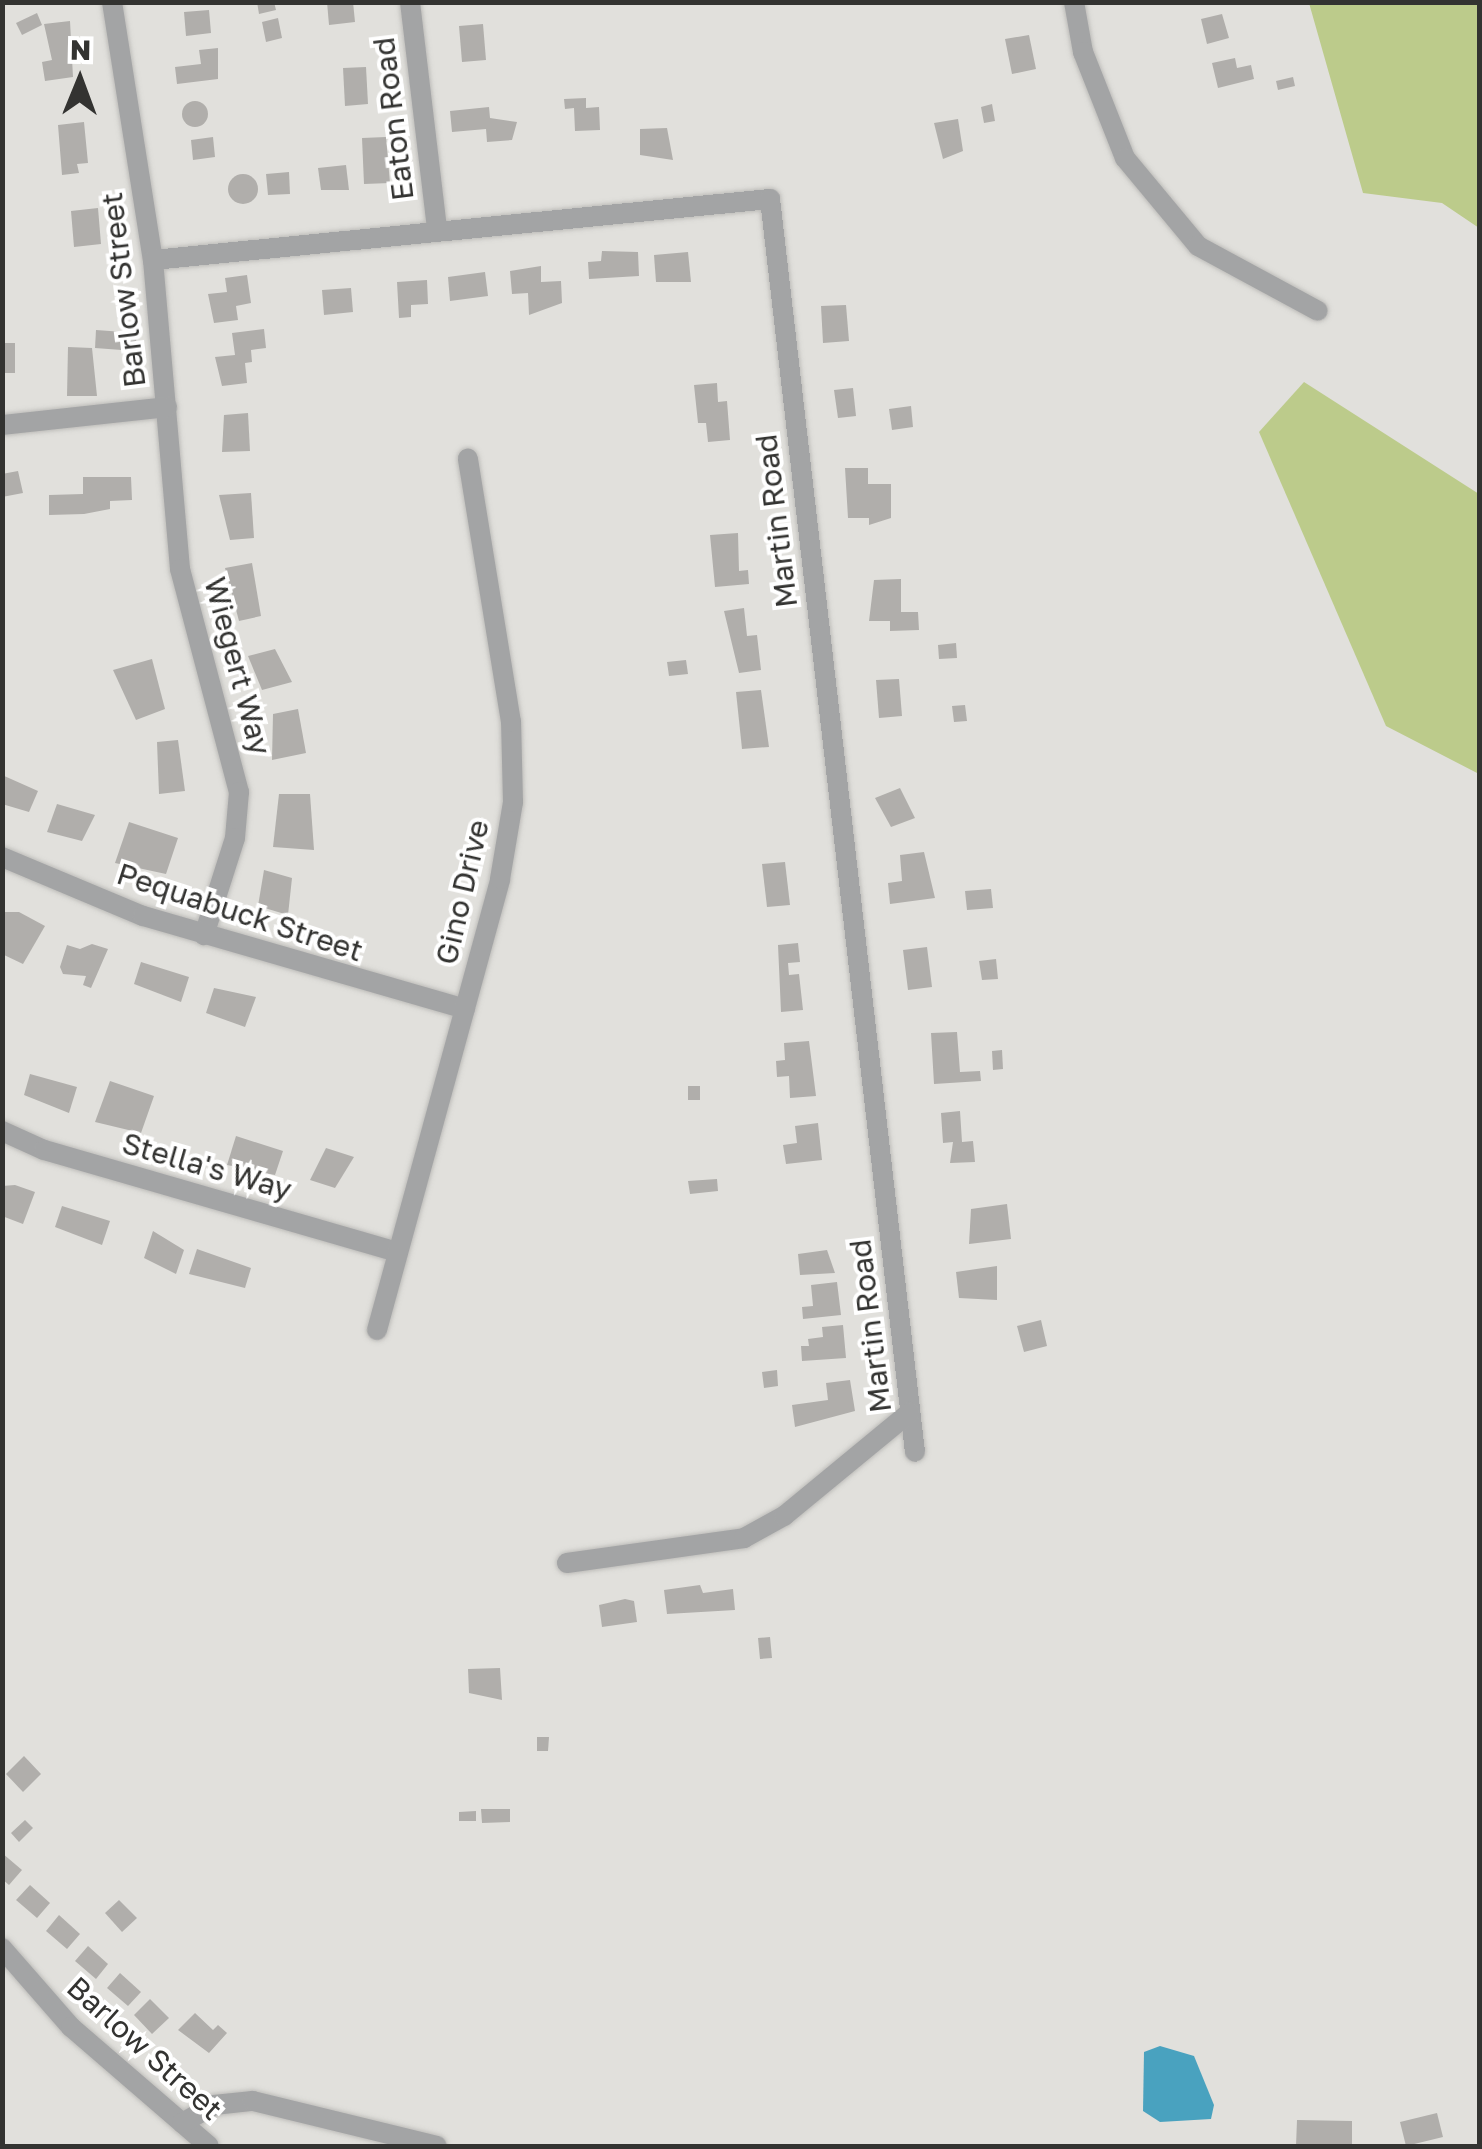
<!DOCTYPE html>
<style>
body{margin:0}
#map{position:relative;width:1482px;height:2149px;overflow:hidden;background:#e1e0dc;font-family:"Golos Text",sans-serif}
div>[style]{position:absolute}
.green>*{inset:0;background:#bccb8b}
.water>*{inset:0;background:#49a2bf}
.building>*{inset:0;background:#b0aeab}
.round{border-radius:50%}
.roads{filter:drop-shadow(0 0 2px #bebdba) drop-shadow(0 0 2px #bebdba)}
.street>*{height:20px;margin:-10px;padding:0 10px;transform-origin:10px;border-radius:10px;background:#a3a4a5}
span{translate:-50% -50%;white-space:nowrap;text-align:center;line-height:1.15;-webkit-text-stroke:8px #fff;paint-order:stroke}
.street-label{font-size:30px;color:#333331}
.frame{position:absolute;inset:0;border:5px solid #333331;pointer-events:none}
.north{position:absolute;left:30px;top:30px;width:100px;height:100px;-webkit-text-stroke:8px #fff;paint-order:stroke;rotate:1deg;font-size:28px;font-weight:700;line-height:40px;text-align:center;color:#333331}
.north::after{content:'';display:block;margin:auto;width:35px;height:45px;background:#333331;clip-path:polygon(50% 0,100% 100%,50% 72%,0 100%)}
</style>
<div id="map">
<div class="green">
<i style="clip-path:polygon(1309px 3px,1479px 3px,1479px 228px,1442px 203px,1363px 193px)"></i>
<i style="clip-path:polygon(1304px 382px,1479px 494px,1479px 774px,1386px 726px,1259px 432px)"></i>
</div>
<div class="water">
<i style="clip-path:polygon(1160px 2046px,1194px 2056px,1214px 2105px,1211px 2119px,1160px 2122px,1143px 2111px,1144px 2052px)"></i>
</div>
<div class="building">
<i style="clip-path:polygon(257px 2px,274px 2px,276px 10px,259px 14px)"></i>
<i style="clip-path:polygon(327px 2px,353px 2px,355px 22px,329px 25px)"></i>
<i style="clip-path:polygon(209px 10px,211px 33px,186px 36px,184px 12px)"></i>
<i style="clip-path:polygon(37px 13px,42px 25px,22px 35px,16px 23px)"></i>
<i style="clip-path:polygon(1222px 14px,1229px 38px,1207px 44px,1201px 19px)"></i>
<i style="clip-path:polygon(278px 18px,282px 38px,266px 42px,262px 22px)"></i>
<i style="clip-path:polygon(70px 21px,73px 77px,45px 81px,42px 62px,52px 60px,44px 24px)"></i>
<i style="clip-path:polygon(483px 24px,486px 60px,462px 62px,459px 26px)"></i>
<i style="clip-path:polygon(1029px 35px,1036px 69px,1012px 74px,1005px 39px)"></i>
<i style="clip-path:polygon(218px 48px,218px 79px,177px 84px,175px 67px,201px 64px,199px 50px)"></i>
<i style="clip-path:polygon(1235px 58px,1237px 68px,1251px 65px,1254px 79px,1218px 88px,1212px 63px)"></i>
<i style="clip-path:polygon(366px 67px,368px 104px,345px 106px,343px 68px)"></i>
<i style="clip-path:polygon(1293px 77px,1295px 86px,1278px 90px,1276px 81px)"></i>
<i style="clip-path:polygon(586px 98px,586px 108px,599px 107px,600px 130px,575px 131px,574px 108px,565px 109px,564px 99px)"></i>
<i class="round" style="left:182px;top:101px;width:26px;height:26px"></i>
<i style="clip-path:polygon(992px 104px,995px 121px,984px 123px,981px 107px)"></i>
<i style="clip-path:polygon(489px 107px,490px 118px,517px 122px,512px 140px,487px 142px,486px 129px,452px 132px,450px 111px)"></i>
<i style="clip-path:polygon(958px 119px,963px 151px,943px 159px,934px 123px)"></i>
<i style="clip-path:polygon(84px 122px,88px 163px,77px 164px,79px 173px,62px 175px,58px 125px)"></i>
<i style="clip-path:polygon(667px 128px,673px 160px,640px 155px,640px 129px)"></i>
<i style="clip-path:polygon(213px 137px,215px 157px,193px 160px,191px 140px)"></i>
<i style="clip-path:polygon(386px 137px,390px 183px,364px 184px,362px 138px)"></i>
<i style="clip-path:polygon(346px 165px,349px 190px,321px 190px,318px 168px)"></i>
<i style="clip-path:polygon(289px 172px,290px 194px,268px 195px,266px 174px)"></i>
<i class="round" style="left:228px;top:174px;width:30px;height:30px"></i>
<i style="clip-path:polygon(98px 208px,101px 244px,74px 247px,71px 211px)"></i>
<i style="clip-path:polygon(602px 251px,638px 252px,639px 276px,589px 279px,588px 262px,601px 261px)"></i>
<i style="clip-path:polygon(688px 252px,691px 282px,656px 282px,654px 255px)"></i>
<i style="clip-path:polygon(541px 266px,541px 282px,561px 281px,562px 303px,529px 315px,528px 293px,512px 294px,510px 271px)"></i>
<i style="clip-path:polygon(485px 272px,488px 296px,450px 301px,448px 277px)"></i>
<i style="clip-path:polygon(247px 275px,251px 303px,236px 306px,238px 320px,214px 323px,208px 294px,227px 292px,225px 278px)"></i>
<i style="clip-path:polygon(427px 280px,428px 304px,411px 305px,411px 317px,399px 318px,397px 282px)"></i>
<i style="clip-path:polygon(351px 288px,353px 312px,324px 315px,322px 290px)"></i>
<i style="clip-path:polygon(846px 305px,849px 341px,823px 343px,821px 306px)"></i>
<i style="clip-path:polygon(264px 329px,266px 348px,251px 350px,252px 362px,245px 363px,247px 383px,222px 386px,215px 357px,235px 355px,232px 333px)"></i>
<i style="clip-path:polygon(96px 330px,137px 333px,135px 351px,95px 348px)"></i>
<i style="clip-path:polygon(2px 343px,15px 343px,15px 373px,2px 373px)"></i>
<i style="clip-path:polygon(68px 347px,92px 348px,97px 396px,67px 396px)"></i>
<i style="clip-path:polygon(717px 383px,718px 402px,727px 401px,730px 440px,708px 442px,706px 423px,698px 423px,694px 385px)"></i>
<i style="clip-path:polygon(853px 388px,856px 416px,838px 418px,834px 390px)"></i>
<i style="clip-path:polygon(911px 406px,913px 427px,892px 430px,889px 409px)"></i>
<i style="clip-path:polygon(248px 413px,250px 451px,222px 452px,224px 415px)"></i>
<i style="clip-path:polygon(845px 468px,868px 468px,868px 484px,891px 484px,891px 518px,869px 525px,869px 518px,848px 518px)"></i>
<i style="clip-path:polygon(18px 471px,23px 493px,2px 497px,2px 474px)"></i>
<i style="clip-path:polygon(83px 477px,131px 477px,132px 500px,110px 501px,110px 509px,84px 514px,49px 515px,49px 495px,83px 494px)"></i>
<i style="clip-path:polygon(251px 493px,254px 538px,230px 540px,219px 495px)"></i>
<i style="clip-path:polygon(738px 533px,739px 571px,748px 570px,749px 584px,715px 587px,710px 535px)"></i>
<i style="clip-path:polygon(252px 563px,261px 616px,239px 621px,225px 568px)"></i>
<i style="clip-path:polygon(901px 579px,901px 612px,918px 612px,919px 630px,890px 631px,890px 621px,869px 621px,874px 580px)"></i>
<i style="clip-path:polygon(744px 608px,747px 636px,757px 635px,761px 670px,739px 673px,724px 611px)"></i>
<i style="clip-path:polygon(956px 643px,957px 658px,939px 659px,938px 645px)"></i>
<i style="clip-path:polygon(275px 649px,292px 682px,262px 690px,248px 656px)"></i>
<i style="clip-path:polygon(152px 659px,165px 709px,136px 720px,113px 670px)"></i>
<i style="clip-path:polygon(686px 660px,688px 674px,669px 676px,667px 662px)"></i>
<i style="clip-path:polygon(899px 679px,902px 716px,879px 718px,876px 680px)"></i>
<i style="clip-path:polygon(761px 690px,769px 747px,742px 749px,736px 692px)"></i>
<i style="clip-path:polygon(965px 705px,967px 721px,954px 722px,952px 706px)"></i>
<i style="clip-path:polygon(298px 709px,306px 753px,272px 760px,273px 714px)"></i>
<i style="clip-path:polygon(178px 740px,185px 791px,159px 794px,157px 742px)"></i>
<i style="clip-path:polygon(2px 775px,38px 791px,29px 812px,2px 804px)"></i>
<i style="clip-path:polygon(900px 788px,915px 818px,891px 827px,875px 798px)"></i>
<i style="clip-path:polygon(279px 794px,310px 794px,314px 850px,273px 847px)"></i>
<i style="clip-path:polygon(57px 804px,95px 815px,82px 841px,47px 832px)"></i>
<i style="clip-path:polygon(129px 822px,178px 838px,166px 874px,115px 863px)"></i>
<i style="clip-path:polygon(924px 852px,935px 898px,890px 904px,888px 883px,902px 881px,900px 855px)"></i>
<i style="clip-path:polygon(785px 862px,790px 905px,767px 907px,762px 864px)"></i>
<i style="clip-path:polygon(264px 870px,292px 878px,288px 915px,258px 906px)"></i>
<i style="clip-path:polygon(991px 889px,993px 908px,967px 910px,965px 891px)"></i>
<i style="clip-path:polygon(2px 912px,19px 912px,45px 926px,23px 964px,2px 954px)"></i>
<i style="clip-path:polygon(798px 943px,800px 962px,788px 963px,789px 975px,799px 974px,803px 1010px,781px 1012px,778px 945px)"></i>
<i style="clip-path:polygon(92px 944px,108px 949px,91px 988px,83px 985px,86px 976px,63px 974px,60px 967px,67px 945px,80px 949px)"></i>
<i style="clip-path:polygon(927px 947px,932px 987px,908px 990px,903px 950px)"></i>
<i style="clip-path:polygon(996px 959px,998px 979px,982px 980px,979px 961px)"></i>
<i style="clip-path:polygon(141px 962px,189px 977px,181px 1002px,134px 984px)"></i>
<i style="clip-path:polygon(214px 988px,256px 997px,245px 1027px,206px 1013px)"></i>
<i style="clip-path:polygon(957px 1032px,960px 1072px,980px 1071px,981px 1081px,934px 1084px,931px 1033px)"></i>
<i style="clip-path:polygon(809px 1041px,816px 1096px,790px 1098px,789px 1076px,777px 1077px,776px 1061px,785px 1060px,784px 1043px)"></i>
<i style="clip-path:polygon(1002px 1050px,1003px 1069px,993px 1070px,992px 1051px)"></i>
<i style="clip-path:polygon(30px 1074px,77px 1087px,69px 1113px,24px 1095px)"></i>
<i style="clip-path:polygon(110px 1081px,154px 1096px,141px 1133px,95px 1122px)"></i>
<i style="clip-path:polygon(688px 1086px,700px 1086px,700px 1100px,688px 1100px)"></i>
<i style="clip-path:polygon(960px 1111px,962px 1142px,973px 1141px,975px 1162px,950px 1163px,953px 1142px,943px 1143px,941px 1113px)"></i>
<i style="clip-path:polygon(818px 1123px,822px 1160px,786px 1164px,783px 1145px,797px 1143px,795px 1126px)"></i>
<i style="clip-path:polygon(236px 1136px,283px 1151px,275px 1175px,227px 1165px)"></i>
<i style="clip-path:polygon(326px 1148px,354px 1157px,335px 1188px,310px 1180px)"></i>
<i style="clip-path:polygon(717px 1179px,718px 1191px,690px 1194px,688px 1181px)"></i>
<i style="clip-path:polygon(15px 1185px,35px 1192px,23px 1224px,2px 1216px,2px 1186px)"></i>
<i style="clip-path:polygon(1007px 1204px,1011px 1239px,969px 1244px,971px 1209px)"></i>
<i style="clip-path:polygon(62px 1206px,110px 1221px,102px 1245px,55px 1227px)"></i>
<i style="clip-path:polygon(153px 1231px,184px 1250px,176px 1274px,144px 1258px)"></i>
<i style="clip-path:polygon(197px 1249px,251px 1268px,245px 1288px,189px 1274px)"></i>
<i style="clip-path:polygon(827px 1250px,835px 1273px,800px 1275px,798px 1254px)"></i>
<i style="clip-path:polygon(997px 1266px,997px 1300px,959px 1298px,956px 1272px)"></i>
<i style="clip-path:polygon(837px 1282px,841px 1315px,803px 1319px,802px 1307px,813px 1306px,811px 1285px)"></i>
<i style="clip-path:polygon(1041px 1320px,1047px 1346px,1024px 1352px,1017px 1326px)"></i>
<i style="clip-path:polygon(843px 1325px,846px 1358px,802px 1361px,801px 1346px,809px 1346px,808px 1339px,823px 1337px,822px 1327px)"></i>
<i style="clip-path:polygon(777px 1370px,778px 1386px,764px 1388px,762px 1372px)"></i>
<i style="clip-path:polygon(850px 1380px,855px 1411px,795px 1427px,792px 1405px,828px 1400px,826px 1383px)"></i>
<i style="clip-path:polygon(700px 1585px,703px 1593px,733px 1589px,735px 1610px,667px 1614px,664px 1590px)"></i>
<i style="clip-path:polygon(625px 1599px,634px 1601px,637px 1622px,602px 1627px,599px 1605px)"></i>
<i style="clip-path:polygon(770px 1637px,772px 1658px,760px 1659px,758px 1638px)"></i>
<i style="clip-path:polygon(500px 1668px,502px 1700px,469px 1693px,468px 1669px)"></i>
<i style="clip-path:polygon(537px 1737px,549px 1737px,548px 1751px,537px 1751px)"></i>
<i style="clip-path:polygon(24px 1756px,41px 1774px,23px 1792px,6px 1774px)"></i>
<i style="clip-path:polygon(481px 1809px,510px 1809px,510px 1822px,482px 1823px)"></i>
<i style="clip-path:polygon(476px 1811px,476px 1821px,459px 1821px,459px 1812px)"></i>
<i style="clip-path:polygon(25px 1820px,33px 1828px,19px 1842px,11px 1833px)"></i>
<i style="clip-path:polygon(2px 1853px,22px 1870px,9px 1885px,2px 1879px)"></i>
<i style="clip-path:polygon(30px 1885px,50px 1903px,37px 1918px,16px 1900px)"></i>
<i style="clip-path:polygon(119px 1900px,137px 1918px,122px 1932px,105px 1913px)"></i>
<i style="clip-path:polygon(59px 1915px,80px 1934px,67px 1949px,46px 1931px)"></i>
<i style="clip-path:polygon(88px 1946px,108px 1964px,96px 1979px,75px 1961px)"></i>
<i style="clip-path:polygon(120px 1973px,141px 1992px,128px 2006px,107px 1988px)"></i>
<i style="clip-path:polygon(150px 1999px,169px 2018px,152px 2034px,134px 2015px)"></i>
<i style="clip-path:polygon(195px 2013px,213px 2030px,218px 2025px,227px 2033px,209px 2053px,178px 2030px)"></i>
<i style="clip-path:polygon(1437px 2113px,1443px 2137px,1406px 2146px,1400px 2122px)"></i>
<i style="clip-path:polygon(1297px 2120px,1352px 2121px,1352px 2146px,1296px 2146px)"></i>
</div>
<div class="roads">
<div class="street">
<i style="left:112px;top:2px;width:261px;rotate:81deg"></i>
<i style="left:153px;top:260px;width:310px;rotate:85deg"></i>
<i style="left:180px;top:569px;width:231px;rotate:75.2deg"></i>
<i style="left:239px;top:792px;width:46px;rotate:95deg"></i>
<i style="left:235px;top:838px;width:102px;rotate:107.7deg"></i>
<i style="left:410px;top:2px;width:229px;rotate:83.2deg"></i>
<i style="left:1074px;top:2px;width:51px;rotate:79.8deg"></i>
<i style="left:1083px;top:52px;width:114px;rotate:68.4deg"></i>
<i style="left:1125px;top:158px;width:114px;rotate:50.3deg"></i>
<i style="left:1198px;top:246px;width:136px;rotate:28.4deg"></i>
<i style="left:153px;top:260px;width:620px;rotate:-5.65deg"></i>
<i style="left:770px;top:199px;width:1261px;rotate:83.4deg"></i>
<i style="left:2px;top:425px;width:166px;rotate:-6.2deg"></i>
<i style="left:2px;top:857px;width:153px;rotate:22.7deg"></i>
<i style="left:143px;top:916px;width:335px;rotate:16.1deg"></i>
<i style="left:2px;top:1131px;width:46px;rotate:24.3deg"></i>
<i style="left:44px;top:1150px;width:368px;rotate:16.1deg"></i>
<i style="left:377px;top:1330px;width:467px;rotate:-74.7deg"></i>
<i style="left:500px;top:879px;width:78px;rotate:-80.4deg"></i>
<i style="left:513px;top:802px;width:80px;rotate:-91.4deg"></i>
<i style="left:511px;top:722px;width:267px;rotate:-99.3deg"></i>
<i style="left:567px;top:1563px;width:179px;rotate:-8deg"></i>
<i style="left:744px;top:1538px;width:46px;rotate:-28.8deg"></i>
<i style="left:784px;top:1516px;width:163px;rotate:-39.5deg"></i>
<i style="left:2px;top:1948px;width:105px;rotate:48.9deg"></i>
<i style="left:71px;top:2027px;width:182px;rotate:40.8deg"></i>
<i style="left:182px;top:2123px;width:37px;rotate:-29deg"></i>
<i style="left:214px;top:2105px;width:39px;rotate:-6deg"></i>
<i style="left:253px;top:2101px;width:189px;rotate:13.7deg"></i>
</div>
</div>
<div class="street-label">
<span style="left:393px;top:119px;rotate:-97deg">Eaton Road</span>
<span style="left:123px;top:290px;rotate:-97deg">Barlow Street</span>
<span style="left:776px;top:521px;rotate:-97deg">Martin Road</span>
<span style="left:238px;top:666px;rotate:75deg">Wiegert Way</span>
<span style="left:462px;top:892px;rotate:-77deg">Gino Drive</span>
<span style="left:240px;top:912px;rotate:18deg">Pequabuck Street</span>
<span style="left:207px;top:1166px;rotate:16deg">Stella's Way</span>
<span style="left:870px;top:1326px;rotate:-97deg">Martin Road</span>
<span style="left:145px;top:2048px;rotate:42deg">Barlow Street</span>
</div>
<div class="frame"></div>
<div class="north">N</div>
</div>
